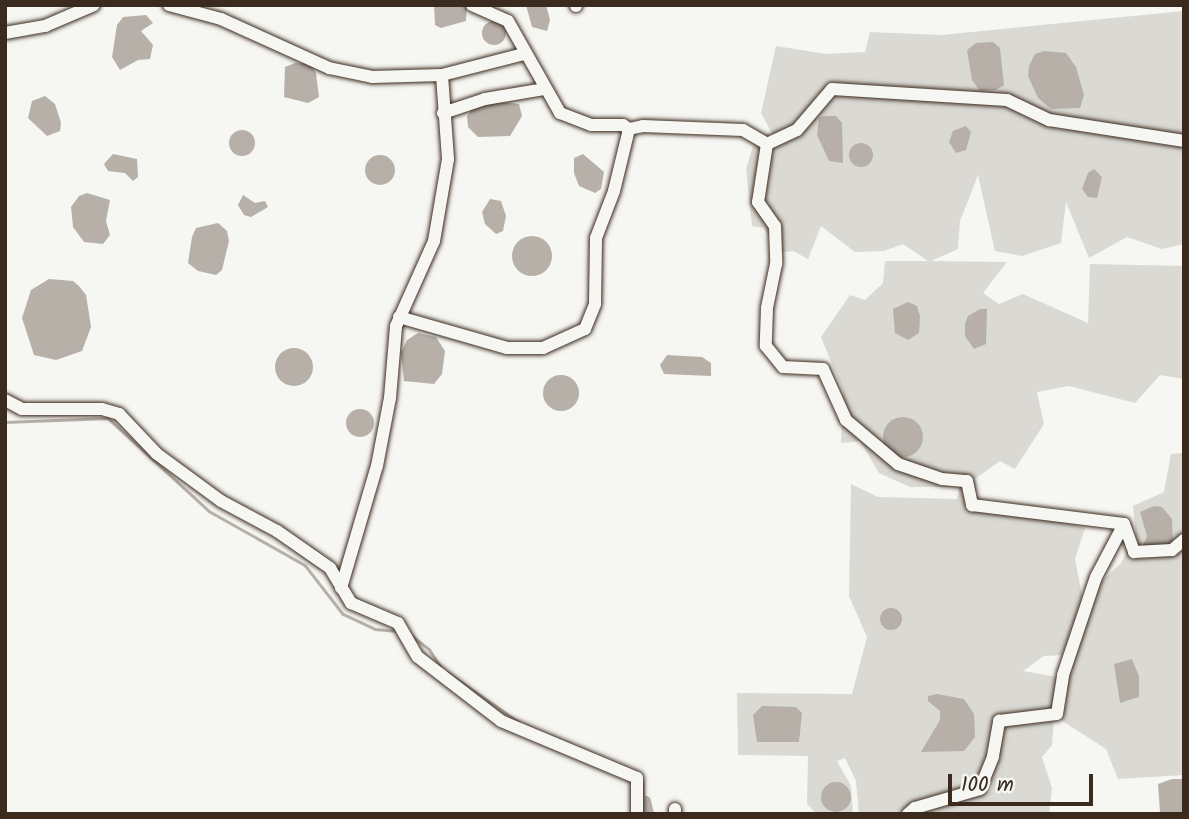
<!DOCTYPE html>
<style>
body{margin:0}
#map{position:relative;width:1189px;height:819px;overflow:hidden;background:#f6f6f2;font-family:Kalam,sans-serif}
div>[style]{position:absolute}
.green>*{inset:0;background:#dad9d3}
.water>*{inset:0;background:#b6b0a9}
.round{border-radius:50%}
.stream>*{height:2.5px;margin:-1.25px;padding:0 1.25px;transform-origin:1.25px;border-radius:1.25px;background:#b6b0a9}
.canal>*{height:10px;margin:-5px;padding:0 5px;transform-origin:5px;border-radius:5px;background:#b6b0a9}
.roads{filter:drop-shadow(0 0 2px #3b2a1e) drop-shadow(0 0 2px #3b2a1e)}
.street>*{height:12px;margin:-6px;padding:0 6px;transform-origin:6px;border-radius:6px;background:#f6f6f2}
span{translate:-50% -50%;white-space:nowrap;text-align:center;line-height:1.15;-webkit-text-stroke:5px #f6f6f2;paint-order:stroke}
.frame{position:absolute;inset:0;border:7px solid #3b2a1e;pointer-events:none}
.scale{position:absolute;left:948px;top:774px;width:145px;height:32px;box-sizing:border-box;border:4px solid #3b2a1e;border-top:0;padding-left:9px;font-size:21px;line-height:24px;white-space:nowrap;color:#3b2a1e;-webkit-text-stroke:5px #f6f6f2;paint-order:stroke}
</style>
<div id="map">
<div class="green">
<i style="clip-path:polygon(1184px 11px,1184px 244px,1162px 249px,1127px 237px,1089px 258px,1066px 202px,1061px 243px,1022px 256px,995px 251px,978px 175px,960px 221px,958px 249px,931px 261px,1007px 262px,983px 293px,999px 304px,1023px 294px,1088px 323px,1090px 264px,1184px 266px,1184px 379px,1160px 375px,1135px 403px,1069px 386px,1037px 392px,1044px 424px,1015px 469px,1000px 461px,975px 479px,977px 500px,1085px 528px,1075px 559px,1084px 605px,1062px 655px,1044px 656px,1023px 671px,1057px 677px,1052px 745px,1042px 757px,1052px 788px,1049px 814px,859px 814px,856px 781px,845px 758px,837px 761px,851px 786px,853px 814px,817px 814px,807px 804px,808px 756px,738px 755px,737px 693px,852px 694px,867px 637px,849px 596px,851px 484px,878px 497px,957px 499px,959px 487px,910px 487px,879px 473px,860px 441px,841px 443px,843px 391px,821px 337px,850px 295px,865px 300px,883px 283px,885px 261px,928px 261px,903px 244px,884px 251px,855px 252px,821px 226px,808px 259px,793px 251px,779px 253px,764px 228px,752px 226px,746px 169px,755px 140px,773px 135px,761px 113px,776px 46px,826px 54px,865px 52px,870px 32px,941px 35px)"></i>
<i style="clip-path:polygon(1184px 453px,1184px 775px,1118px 779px,1106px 749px,1061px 720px,1066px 674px,1095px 588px,1121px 563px,1136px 536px,1133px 506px,1164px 492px,1171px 454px)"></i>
</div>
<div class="water">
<i style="clip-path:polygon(434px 5px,467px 5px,466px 21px,441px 28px,435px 25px)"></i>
<i style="clip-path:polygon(526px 5px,546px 5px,550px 20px,547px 31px,532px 27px)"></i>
<i style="clip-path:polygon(146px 15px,153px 23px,141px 31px,153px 45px,150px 59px,138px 60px,120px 70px,112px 57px,117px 25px,123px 17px)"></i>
<i class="round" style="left:482px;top:21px;width:24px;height:24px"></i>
<i style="clip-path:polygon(993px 42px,1000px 48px,1004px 85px,996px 90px,980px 91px,972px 80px,967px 50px,976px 43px)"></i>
<i style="clip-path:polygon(1044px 51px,1066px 53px,1076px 67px,1084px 95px,1080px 108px,1051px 109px,1038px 98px,1028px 76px,1029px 66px,1035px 54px)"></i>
<i style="clip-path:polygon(295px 63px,310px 64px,316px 73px,319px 97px,308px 103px,284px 97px,285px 67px)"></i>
<i style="clip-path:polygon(45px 96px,55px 104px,61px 123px,60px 131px,47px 136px,28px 118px,32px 101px)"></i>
<i style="clip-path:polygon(503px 102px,519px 104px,522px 116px,510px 136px,478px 137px,468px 127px,467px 116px,474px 106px)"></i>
<i style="clip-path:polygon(824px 116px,836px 116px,842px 123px,843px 163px,829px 161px,817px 135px,819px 118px)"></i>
<i style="clip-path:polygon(966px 126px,971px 132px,966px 150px,956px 153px,949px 142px,953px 131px)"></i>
<i class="round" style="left:229px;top:130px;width:26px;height:26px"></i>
<i class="round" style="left:849px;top:143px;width:24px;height:24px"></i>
<i style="clip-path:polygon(113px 154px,137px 159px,138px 177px,133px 181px,125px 173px,108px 171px,104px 164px)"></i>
<i style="clip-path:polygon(583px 154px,604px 172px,601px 189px,595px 193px,579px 186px,574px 173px,574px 158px)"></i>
<i class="round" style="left:365px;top:155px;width:30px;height:30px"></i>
<i style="clip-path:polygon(1094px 169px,1102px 177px,1097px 198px,1088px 197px,1082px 189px,1088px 173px)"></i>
<i style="clip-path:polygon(87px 193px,110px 200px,106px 221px,110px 235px,103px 244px,84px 242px,73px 227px,71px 207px,79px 196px)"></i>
<i style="clip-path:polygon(243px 195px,255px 203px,265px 201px,268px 207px,251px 217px,244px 215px,238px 205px)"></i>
<i style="clip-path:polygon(490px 199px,501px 201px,506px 216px,503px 231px,496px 234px,485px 224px,482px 212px)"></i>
<i style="clip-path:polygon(218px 223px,227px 231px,229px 241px,222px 270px,216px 275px,198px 271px,188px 263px,192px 237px,196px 228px)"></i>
<i class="round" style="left:512px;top:236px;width:40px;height:40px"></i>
<i style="clip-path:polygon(49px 279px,73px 281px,79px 286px,86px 295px,91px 327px,82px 351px,56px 360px,34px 355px,22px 318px,31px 290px)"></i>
<i style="clip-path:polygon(908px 302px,917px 306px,920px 316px,919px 333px,908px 340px,895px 333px,893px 309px)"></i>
<i style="clip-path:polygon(980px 309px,987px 309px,986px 344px,974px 349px,965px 336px,965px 324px,968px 316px)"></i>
<i style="clip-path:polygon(418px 333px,436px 337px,445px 351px,442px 374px,434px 384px,404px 381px,401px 353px,407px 340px)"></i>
<i class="round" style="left:275px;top:348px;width:38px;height:38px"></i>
<i style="clip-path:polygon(667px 355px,702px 357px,711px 363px,711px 376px,664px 374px,660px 365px)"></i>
<i class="round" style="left:543px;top:375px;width:36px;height:36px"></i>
<i class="round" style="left:346px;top:409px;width:28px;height:28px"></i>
<i class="round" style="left:883px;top:417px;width:40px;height:40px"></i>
<i style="clip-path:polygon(1154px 506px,1162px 507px,1172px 519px,1173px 542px,1168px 548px,1142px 548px,1147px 536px,1140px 512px)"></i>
<i class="round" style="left:880px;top:608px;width:22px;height:22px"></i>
<i style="clip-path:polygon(1132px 659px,1139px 676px,1139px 697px,1120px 703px,1114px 664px)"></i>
<i style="clip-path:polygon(937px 694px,964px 699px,974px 714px,975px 737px,964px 751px,921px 752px,940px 720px,940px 711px,928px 701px,928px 696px)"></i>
<i style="clip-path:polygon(762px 706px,796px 707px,802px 713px,799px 742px,757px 742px,753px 715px)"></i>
<i style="clip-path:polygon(1172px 779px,1184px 779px,1184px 814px,1160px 812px,1158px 784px)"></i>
<i class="round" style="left:821px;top:782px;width:30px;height:30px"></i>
</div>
<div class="stream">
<i style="left:5px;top:422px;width:103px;rotate:-2.2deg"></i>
<i style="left:108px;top:418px;width:137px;rotate:42.6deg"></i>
<i style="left:209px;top:511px;width:110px;rotate:29.4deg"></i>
<i style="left:305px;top:565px;width:62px;rotate:52.2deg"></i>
<i style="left:343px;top:614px;width:35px;rotate:25deg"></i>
<i style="left:375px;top:629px;width:25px;rotate:5deg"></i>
<i style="left:411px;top:635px;width:23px;rotate:38deg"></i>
<i style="left:429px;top:649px;width:23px;rotate:56deg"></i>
<i style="left:447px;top:672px;width:88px;rotate:34.8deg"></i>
<i style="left:643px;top:783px;width:31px;rotate:88deg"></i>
</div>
<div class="canal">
<i style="left:646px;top:801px;width:13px;rotate:77deg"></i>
</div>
<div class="roads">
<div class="street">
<i style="left:169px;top:5px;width:54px;rotate:15.1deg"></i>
<i style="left:221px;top:19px;width:119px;rotate:24.4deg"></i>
<i style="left:329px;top:68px;width:44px;rotate:11.8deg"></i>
<i style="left:372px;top:77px;width:70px;rotate:-1.6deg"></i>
<i style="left:442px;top:75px;width:85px;rotate:-14.4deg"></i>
<i style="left:472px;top:5px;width:39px;rotate:24deg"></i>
<i style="left:508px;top:21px;width:106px;rotate:60.5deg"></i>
<i style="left:560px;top:113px;width:33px;rotate:21deg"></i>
<i style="left:591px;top:125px;width:32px"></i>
<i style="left:623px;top:125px;width:7px;rotate:34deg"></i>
<i style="left:629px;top:129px;width:14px;rotate:-12deg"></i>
<i style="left:643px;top:126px;width:100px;rotate:2.3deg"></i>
<i style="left:743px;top:130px;width:28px;rotate:30deg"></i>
<i style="left:767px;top:144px;width:59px;rotate:98.8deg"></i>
<i style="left:758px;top:202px;width:29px;rotate:55deg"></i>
<i style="left:775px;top:226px;width:38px;rotate:88deg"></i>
<i style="left:776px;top:264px;width:45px;rotate:101.6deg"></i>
<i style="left:767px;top:308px;width:38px;rotate:92deg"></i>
<i style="left:766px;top:346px;width:27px;rotate:51deg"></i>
<i style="left:783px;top:367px;width:40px;rotate:2.9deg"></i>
<i style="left:823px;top:369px;width:56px;rotate:65.7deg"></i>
<i style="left:846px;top:420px;width:68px;rotate:40.2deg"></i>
<i style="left:898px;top:464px;width:46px;rotate:18.8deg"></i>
<i style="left:942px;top:479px;width:25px;rotate:5deg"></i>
<i style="left:967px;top:481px;width:25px;rotate:78deg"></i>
<i style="left:972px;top:505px;width:153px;rotate:7.1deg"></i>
<i style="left:1124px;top:524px;width:30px;rotate:70deg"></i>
<i style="left:1134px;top:552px;width:38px;rotate:-3deg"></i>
<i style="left:1172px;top:550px;width:16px;rotate:-40deg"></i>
<i style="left:576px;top:5px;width:1px;rotate:90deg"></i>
<i style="left:5px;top:33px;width:41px;rotate:-9.9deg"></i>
<i style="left:45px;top:26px;width:53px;rotate:-23.2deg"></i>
<i style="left:443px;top:113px;width:44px;rotate:-18.4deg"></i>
<i style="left:485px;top:99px;width:61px;rotate:-9.5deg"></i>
<i style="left:767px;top:144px;width:33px;rotate:-25deg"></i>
<i style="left:797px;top:130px;width:54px;rotate:-49.5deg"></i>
<i style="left:832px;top:89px;width:175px;rotate:3.6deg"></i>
<i style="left:1007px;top:100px;width:47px;rotate:25.5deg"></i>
<i style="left:1049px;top:120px;width:137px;rotate:8.8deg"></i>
<i style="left:399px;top:317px;width:112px;rotate:16deg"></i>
<i style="left:507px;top:348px;width:36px"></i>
<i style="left:543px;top:348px;width:46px;rotate:-24.3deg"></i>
<i style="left:585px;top:329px;width:27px;rotate:-68deg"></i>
<i style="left:595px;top:304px;width:66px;rotate:-89.1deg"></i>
<i style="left:596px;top:238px;width:50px;rotate:-69deg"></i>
<i style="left:614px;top:191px;width:64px;rotate:-76.4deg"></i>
<i style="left:5px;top:400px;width:19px;rotate:28deg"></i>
<i style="left:22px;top:409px;width:80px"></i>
<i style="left:102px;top:409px;width:18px;rotate:16deg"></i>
<i style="left:119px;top:414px;width:55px;rotate:46.5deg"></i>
<i style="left:157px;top:454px;width:79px;rotate:36.3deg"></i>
<i style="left:221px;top:501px;width:64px;rotate:28.2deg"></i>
<i style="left:277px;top:531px;width:65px;rotate:34.9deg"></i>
<i style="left:330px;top:568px;width:41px;rotate:59deg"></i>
<i style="left:351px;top:603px;width:51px;rotate:23.1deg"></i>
<i style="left:398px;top:623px;width:39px;rotate:60deg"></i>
<i style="left:418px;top:657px;width:105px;rotate:37.6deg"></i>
<i style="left:501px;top:721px;width:147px;rotate:22.7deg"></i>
<i style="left:637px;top:778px;width:36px;rotate:90deg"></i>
<i style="left:341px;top:588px;width:127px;rotate:-73.6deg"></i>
<i style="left:377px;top:466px;width:69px;rotate:-79.2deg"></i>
<i style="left:390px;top:398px;width:72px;rotate:-85.2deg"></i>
<i style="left:396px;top:326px;width:93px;rotate:-65.9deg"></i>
<i style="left:434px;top:241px;width:83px;rotate:-80.3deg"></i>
<i style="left:448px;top:159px;width:84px;rotate:-94.1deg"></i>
<i style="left:675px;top:809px;width:5px;rotate:90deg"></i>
<i style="left:908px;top:814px;width:9px;rotate:-41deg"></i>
<i style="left:915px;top:808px;width:68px;rotate:-16.3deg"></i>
<i style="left:980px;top:789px;width:35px;rotate:-68deg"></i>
<i style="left:993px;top:756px;width:36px;rotate:-80deg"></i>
<i style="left:999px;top:721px;width:58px;rotate:-6.9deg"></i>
<i style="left:1057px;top:714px;width:39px;rotate:-81deg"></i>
<i style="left:1063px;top:675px;width:103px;rotate:-71.4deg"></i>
<i style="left:1096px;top:577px;width:60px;rotate:-62.2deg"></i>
</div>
</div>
<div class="frame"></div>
<div class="scale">100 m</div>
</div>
